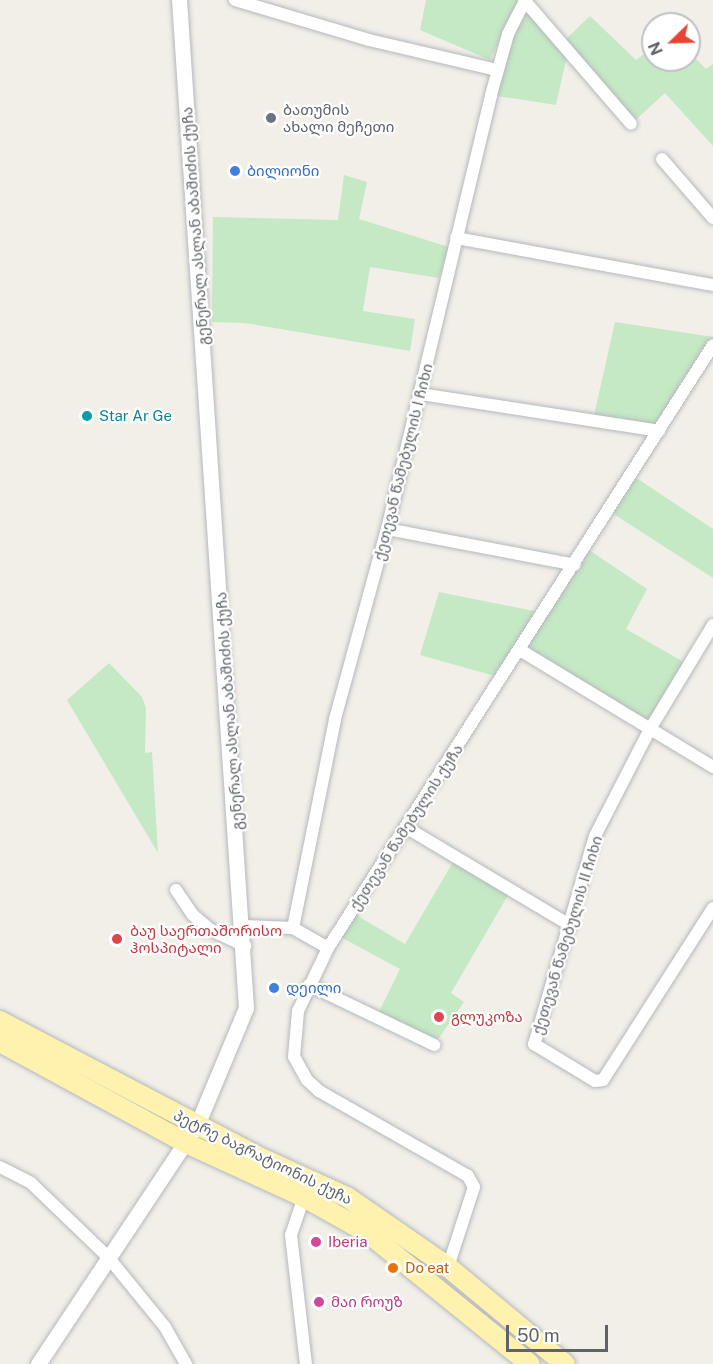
<!DOCTYPE html>
<meta charset="utf-8">
<style>
body{margin:0}
#map{position:relative;width:713px;height:1364px;overflow:hidden;background:#f1efe8;font-family:"Public Sans","Noto Sans Georgian",sans-serif}
div>[style]{position:absolute}
.green>*{inset:0;background:#c5e8c5}
.roads{filter:drop-shadow(0 0 2px #b5b8bc) drop-shadow(0 0 2px #b5b8bc)}
.minor>*{height:12px;margin:-6px;padding:0 6px;transform-origin:6px;border-radius:6px;background:#fff}
.tertiary>*{height:15px;margin:-7.5px;padding:0 7.5px;transform-origin:7.5px;border-radius:7.5px;background:#fff}
.primary>*{height:20px;margin:-10px;padding:0 10px;transform-origin:10px;border-radius:10px;background:#fff2af}
.dots>*{width:16px;height:16px;translate:-50% -50%;box-sizing:border-box;border:3px solid #fff;border-radius:50%}
span{translate:-50% -50%;white-space:nowrap;text-align:center;line-height:1.15;-webkit-text-stroke:4.5px #fff;paint-order:stroke}
.worship-label{font-size:15px;color:#5b616d}
.left{translate:0 -50%;text-align:left}
.shop-label{font-size:15px;color:#366cbe}
.street-label{font-size:15px;color:#5f6368}
.culture-label{font-size:15px;color:#0d838f}
.health-label{font-size:15px;color:#be3a42}
.hotel-label{font-size:15px;color:#b23c85}
.food-label{font-size:15px;color:#c56008}
.north{position:absolute;left:641px;top:12px;width:60px;height:60px;box-sizing:border-box;background:#fff;border:2px solid #bfc1c3;border-radius:50%;rotate:247deg;font-size:16px;font-weight:700;line-height:24px;text-align:center;color:#5f6368}
.north::after{content:'';display:block;margin:auto;width:21px;height:27px;background:#ea4335;clip-path:polygon(50% 0,100% 100%,50% 72%,0 100%)}
.scale{position:absolute;left:506px;top:1325px;width:102px;height:27px;box-sizing:border-box;border:3px solid #5f6368;border-top:0;padding-left:8px;font-size:18px;line-height:21px;white-space:nowrap;color:#5f6368;-webkit-text-stroke:4px #fff;paint-order:stroke}
</style>
<div id="map">
<div class="green">
<i style="clip-path:polygon(426px 0,517px 0,519px 2px,490px 60px,420px 30px)"></i>
<i style="clip-path:polygon(525px 1px,562px 43px,590px 16px,636px 60px,653px 47px,653px 60px,689px 60px,689px 52px,706px 69px,713px 64px,713px 146px,665px 93px,631px 124px,568px 51px,556px 105px,491px 95px)"></i>
<i style="clip-path:polygon(344px 175px,367px 182px,359px 219px,449px 247px,439px 278px,370px 267px,363px 311px,415px 319px,410px 351px,245px 323px,212px 322px,213px 217px,338px 220px)"></i>
<i style="clip-path:polygon(615px 322px,713px 337px,713px 345px,659px 431px,593px 420px)"></i>
<i style="clip-path:polygon(632px 475px,713px 529px,713px 578px,609px 511px)"></i>
<i style="clip-path:polygon(586px 548px,647px 589px,626px 629px,689px 665px,650px 729px,520px 650px,502px 678px,420px 655px,439px 592px,544px 613px)"></i>
<i style="clip-path:polygon(109px 663px,142px 697px,146px 708px,145px 753px,152px 752px,158px 853px,67px 700px)"></i>
<i style="clip-path:polygon(456px 857px,511px 890px,451px 993px,464px 1002px,434px 1045px,376px 1018px,400px 969px,337px 935px,351px 912px,405px 944px)"></i>
</div>
<div class="roads">
<div class="minor">
<i style="left:235px;top:0;width:140px;rotate:16.6deg"></i>
<i style="left:369px;top:40px;width:131px;rotate:13.2deg"></i>
<i style="left:525px;top:1px;width:162px;rotate:49.2deg"></i>
<i style="left:662px;top:159px;width:78px;rotate:49.2deg"></i>
<i style="left:456px;top:238px;width:261px;rotate:10.4deg"></i>
<i style="left:421px;top:394px;width:241px;rotate:8.8deg"></i>
<i style="left:387px;top:529px;width:191px;rotate:10.8deg"></i>
<i style="left:713px;top:625px;width:122px;rotate:121.2deg"></i>
<i style="left:650px;top:729px;width:120px;rotate:117.2deg"></i>
<i style="left:595px;top:836px;width:217px;rotate:106.3deg"></i>
<i style="left:534px;top:1044px;width:71px;rotate:31.2deg"></i>
<i style="left:595px;top:1081px;width:8px;rotate:-7deg"></i>
<i style="left:603px;top:1080px;width:204px;rotate:-57.4deg"></i>
<i style="left:520px;top:650px;width:226px;rotate:31.2deg"></i>
<i style="left:407px;top:828px;width:190px;rotate:30.8deg"></i>
<i style="left:176px;top:890px;width:30px;rotate:56deg"></i>
<i style="left:193px;top:915px;width:23px;rotate:40deg"></i>
<i style="left:211px;top:930px;width:38px;rotate:25deg"></i>
<i style="left:244px;top:926px;width:49px;rotate:2.3deg"></i>
<i style="left:293px;top:928px;width:213px;rotate:-78.6deg"></i>
<i style="left:335px;top:719px;width:197px;rotate:-74.7deg"></i>
<i style="left:387px;top:529px;width:446px;rotate:-76.5deg"></i>
<i style="left:491px;top:95px;width:63px;rotate:-74.4deg"></i>
<i style="left:508px;top:34px;width:38px;rotate:-63deg"></i>
<i style="left:293px;top:928px;width:40px;rotate:29.7deg"></i>
<i style="left:309px;top:985px;width:139px;rotate:25.6deg"></i>
<i style="left:0;top:1167px;width:35px;rotate:27deg"></i>
<i style="left:31px;top:1183px;width:107px;rotate:43.9deg"></i>
<i style="left:108px;top:1257px;width:90px;rotate:50.8deg"></i>
<i style="left:165px;top:1327px;width:43px;rotate:60.4deg"></i>
<i style="left:304px;top:1197px;width:40px;rotate:108.9deg"></i>
<i style="left:291px;top:1235px;width:130px;rotate:83.4deg"></i>
<i style="left:448px;top:1267px;width:84px;rotate:-72deg"></i>
<i style="left:474px;top:1187px;width:13px;rotate:-119deg"></i>
<i style="left:468px;top:1176px;width:172px;rotate:-150.3deg"></i>
<i style="left:319px;top:1091px;width:16px;rotate:-137deg"></i>
<i style="left:307px;top:1080px;width:26px;rotate:-119deg"></i>
<i style="left:294px;top:1057px;width:46px;rotate:-85deg"></i>
<i style="left:298px;top:1011px;width:70px;rotate:-64.5deg"></i>
<i style="left:328px;top:948px;width:715px;rotate:-57.44deg"></i>
</div>
<div class="tertiary">
<i style="left:38px;top:1364px;width:287px;rotate:-56.4deg"></i>
<i style="left:197px;top:1125px;width:127px;rotate:-67.3deg"></i>
<i style="left:246px;top:1008px;width:1010px;rotate:-93.8deg"></i>
</div>
<div class="primary">
<i style="left:0;top:1021px;width:290px;rotate:27.7deg"></i>
<i style="left:257px;top:1156px;width:99px;rotate:24.5deg"></i>
<i style="left:347px;top:1197px;width:123px;rotate:34.7deg"></i>
<i style="left:448px;top:1267px;width:152px;rotate:39.7deg"></i>
<i style="left:0;top:1042px;width:212px;rotate:28.5deg"></i>
<i style="left:186px;top:1143px;width:130px;rotate:24.6deg"></i>
<i style="left:304px;top:1197px;width:73px;rotate:29.4deg"></i>
<i style="left:368px;top:1233px;width:208px;rotate:39deg"></i>
</div>
</div>
<div class="dots">
<i style="left:271px;top:118px;background:#6b7280"></i>
<i style="left:235px;top:171px;background:#3f7fe0"></i>
<i style="left:87px;top:416px;background:#0f9aa8"></i>
<i style="left:117px;top:939px;background:#e0444e"></i>
<i style="left:274px;top:988px;background:#3f7fe0"></i>
<i style="left:439px;top:1017px;background:#e0444e"></i>
<i style="left:316px;top:1242px;background:#d1479c"></i>
<i style="left:393px;top:1268px;background:#e8710a"></i>
<i style="left:319px;top:1302px;background:#d1479c"></i>
</div>
<div class="worship-label">
<span class="left" style="left:283px;top:118px">ბათუმის<br>ახალი მეჩეთი</span>
</div>
<div class="shop-label">
<span class="left" style="left:247px;top:171px">ბილიონი</span>
<span class="left" style="left:286px;top:988px">დეილი</span>
</div>
<div class="street-label">
<span style="left:195px;top:226px;rotate:-94deg">გენერალ ასლან აბაშიძის ქუჩა</span>
<span style="left:403px;top:462px;rotate:-76deg">ქეთევან წამებულის I ჩიხი</span>
<span style="left:229px;top:711px;rotate:-94deg">გენერალ ასლან აბაშიძის ქუჩა</span>
<span style="left:406px;top:827px;rotate:-57deg">ქეთევან წამებულის ქუჩა</span>
<span style="left:567px;top:935px;rotate:-73deg">ქეთევან წამებულის II ჩიხი</span>
<span style="left:263px;top:1157px;rotate:26deg">პეტრე ბაგრატიონის ქუჩა</span>
</div>
<div class="culture-label">
<span class="left" style="left:99px;top:416px">Star Ar Ge</span>
</div>
<div class="health-label">
<span class="left" style="left:130px;top:939px">ბაუ საერთაშორისო<br>ჰოსპიტალი</span>
<span class="left" style="left:451px;top:1017px">გლუკოზა</span>
</div>
<div class="hotel-label">
<span class="left" style="left:328px;top:1242px">Iberia</span>
<span class="left" style="left:331px;top:1302px">მაი როუზ</span>
</div>
<div class="food-label">
<span class="left" style="left:405px;top:1268px">Do eat</span>
</div>
<div class="north">N</div>
<div class="scale">50 m</div>
</div>
